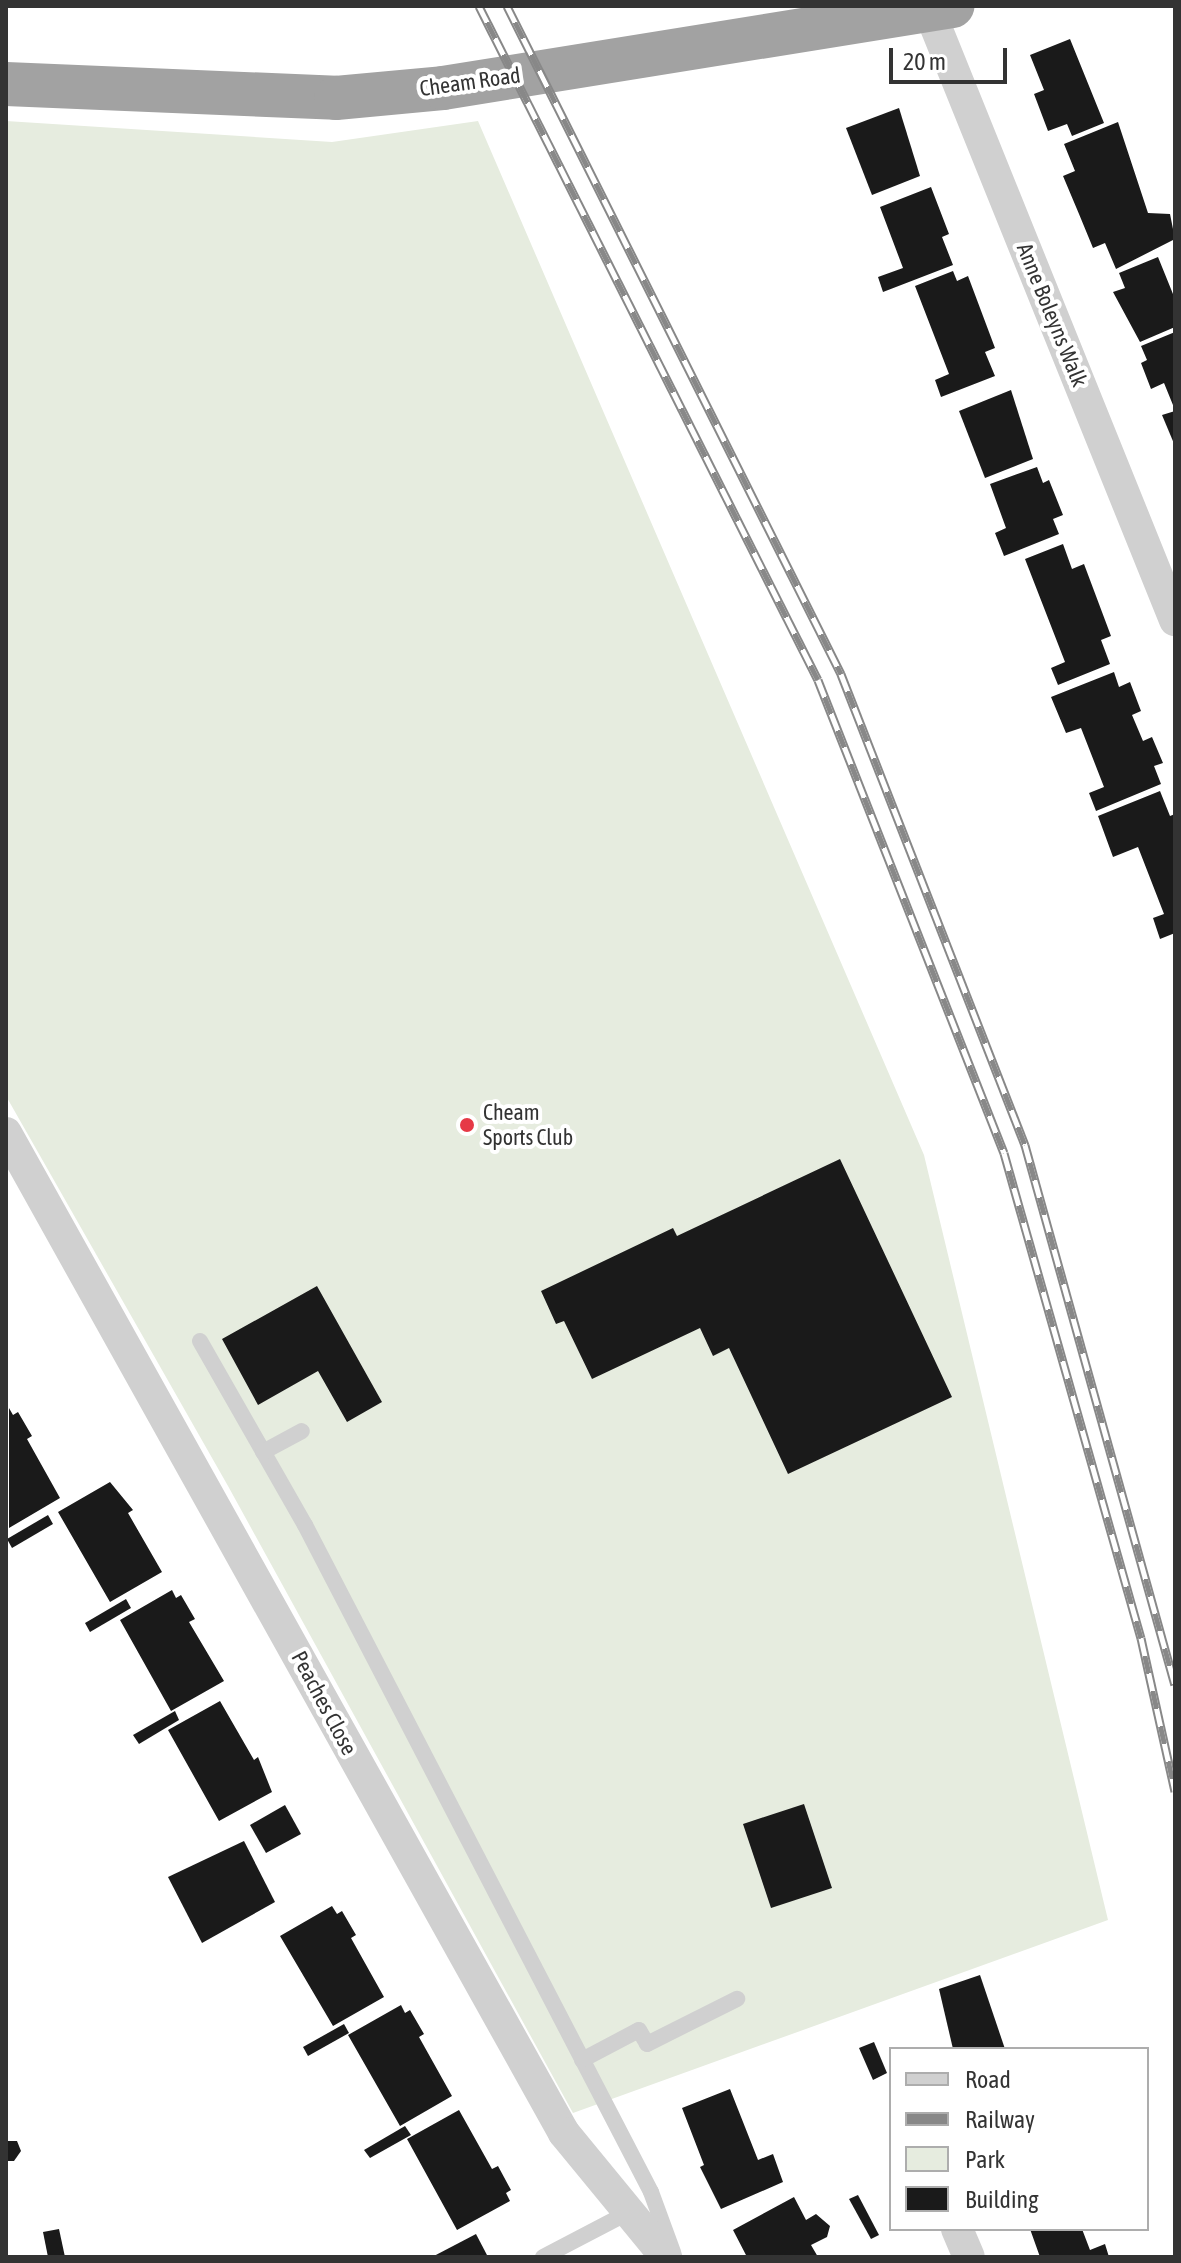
<!DOCTYPE html>
<style>
body{margin:0}
#map{position:relative;width:1181px;height:2263px;overflow:hidden;background:#fff;font-family:"Asap Condensed",sans-serif}
div>[style]{position:absolute}
.green>*{inset:0;background:#e6ecdf}
.building>*{inset:0;background:#1a1a1a}
.service>*{height:16px;margin:-8px;padding:0 8px;transform-origin:8px;border-radius:8px;background:#d0d0d0}
.minor>*{height:32px;margin:-16px;padding:0 16px;transform-origin:16px;border-radius:16px;background:#d0d0d0}
.trunk>*{height:44px;margin:-22px;padding:0 22px;transform-origin:22px;border-radius:22px;background:#a2a2a2}
.rail>*{height:9px;margin-top:-4.5px;transform-origin:0;background:repeating-linear-gradient(90deg,#fff 0 18px,#888 0 36px);box-sizing:border-box;border-block:2px solid #888}
.dots>*{width:22px;height:22px;translate:-50% -50%;box-sizing:border-box;border:4px solid #fff;border-radius:50%}
span{translate:-50% -50%;white-space:nowrap;text-align:center;line-height:1.15;-webkit-text-stroke:8px #fff;paint-order:stroke}
.street-label{font-size:22px;color:#333}
.poi-label{font-size:22px;color:#333}
.left{translate:0 -50%;text-align:left}
.frame{position:absolute;inset:0;border:8px solid #333;pointer-events:none}
.legend{position:absolute;left:889px;top:2047px;width:260px;height:184px;box-sizing:border-box;background:#fff;border:2px solid #adadad;margin:0;padding:10px 14px;list-style:none;font-size:24px;color:#333}
.legend li{display:flex;align-items:center;gap:16px;height:40px}
.legend b{width:40px;border:2px solid #adadad}
.scale{position:absolute;left:889px;top:48px;width:118px;height:36px;box-sizing:border-box;border:4px solid #333;border-top:0;padding-left:10px;font-size:24px;line-height:28px;white-space:nowrap;color:#333;-webkit-text-stroke:6px #fff;paint-order:stroke}
</style>
<div id="map">
<div class="green">
<i style="clip-path:polygon(6px 121px,332px 142px,478px 121px,924px 1155px,1108px 1920px,573px 2113px,228px 1486px,6px 1096px)"></i>
</div>
<div class="building">
<i style="clip-path:polygon(1070px 39px,1104px 123px,1072px 136px,1067px 124px,1048px 131px,1034px 94px,1044px 90px,1030px 55px)"></i>
<i style="clip-path:polygon(899px 108px,920px 176px,872px 195px,846px 128px)"></i>
<i style="clip-path:polygon(1118px 122px,1148px 213px,1170px 214px,1175px 239px,1116px 269px,1105px 243px,1093px 248px,1079px 214px,1063px 176px,1075px 171px,1064px 144px)"></i>
<i style="clip-path:polygon(931px 187px,949px 234px,942px 237px,953px 265px,883px 292px,878px 277px,903px 268px,880px 207px)"></i>
<i style="clip-path:polygon(1158px 257px,1175px 299px,1175px 327px,1140px 342px,1113px 292px,1125px 288px,1119px 273px)"></i>
<i style="clip-path:polygon(953px 271px,957px 281px,968px 276px,995px 348px,985px 352px,995px 376px,941px 397px,935px 380px,949px 374px,915px 286px)"></i>
<i style="clip-path:polygon(1175px 332px,1175px 410px,1164px 383px,1151px 389px,1141px 363px,1147px 360px,1141px 346px)"></i>
<i style="clip-path:polygon(1011px 390px,1033px 459px,985px 478px,959px 411px)"></i>
<i style="clip-path:polygon(1175px 411px,1175px 446px,1162px 415px)"></i>
<i style="clip-path:polygon(1037px 467px,1043px 483px,1049px 480px,1063px 515px,1053px 519px,1059px 534px,1004px 556px,995px 533px,1006px 528px,990px 484px)"></i>
<i style="clip-path:polygon(1063px 544px,1072px 569px,1084px 564px,1111px 636px,1101px 640px,1110px 664px,1058px 685px,1051px 668px,1065px 662px,1025px 559px)"></i>
<i style="clip-path:polygon(1114px 672px,1119px 687px,1130px 682px,1141px 711px,1132px 715px,1143px 741px,1152px 737px,1163px 763px,1154px 766px,1161px 784px,1096px 811px,1089px 793px,1104px 787px,1081px 728px,1066px 733px,1051px 697px)"></i>
<i style="clip-path:polygon(1160px 791px,1170px 816px,1175px 814px,1175px 933px,1160px 939px,1153px 918px,1164px 914px,1138px 847px,1113px 857px,1098px 816px)"></i>
<i style="clip-path:polygon(840px 1159px,952px 1397px,788px 1474px,729px 1348px,713px 1356px,700px 1328px,592px 1379px,564px 1321px,556px 1324px,541px 1291px,673px 1228px,677px 1236px)"></i>
<i style="clip-path:polygon(317px 1286px,382px 1402px,347px 1422px,318px 1371px,258px 1405px,222px 1339px)"></i>
<i style="clip-path:polygon(9px 1408px,13px 1415px,18px 1412px,32px 1436px,27px 1439px,60px 1498px,9px 1528px)"></i>
<i style="clip-path:polygon(110px 1482px,133px 1510px,128px 1513px,162px 1572px,110px 1602px,58px 1512px)"></i>
<i style="clip-path:polygon(48px 1515px,53px 1524px,12px 1548px,7px 1539px)"></i>
<i style="clip-path:polygon(172px 1590px,176px 1598px,181px 1595px,195px 1619px,189px 1622px,224px 1681px,171px 1711px,120px 1620px)"></i>
<i style="clip-path:polygon(126px 1599px,131px 1608px,90px 1632px,85px 1623px)"></i>
<i style="clip-path:polygon(220px 1701px,254px 1760px,258px 1757px,272px 1792px,219px 1821px,168px 1730px)"></i>
<i style="clip-path:polygon(175px 1711px,179px 1720px,139px 1744px,133px 1735px)"></i>
<i style="clip-path:polygon(804px 1804px,832px 1888px,771px 1908px,743px 1824px)"></i>
<i style="clip-path:polygon(285px 1805px,301px 1834px,266px 1853px,250px 1825px)"></i>
<i style="clip-path:polygon(244px 1841px,275px 1902px,202px 1943px,168px 1877px)"></i>
<i style="clip-path:polygon(332px 1906px,337px 1914px,342px 1911px,356px 1935px,351px 1938px,384px 1997px,333px 2026px,280px 1936px)"></i>
<i style="clip-path:polygon(980px 1975px,1005px 2049px,953px 2049px,939px 1989px)"></i>
<i style="clip-path:polygon(401px 2005px,405px 2013px,410px 2010px,424px 2034px,419px 2037px,452px 2096px,400px 2126px,348px 2035px)"></i>
<i style="clip-path:polygon(344px 2024px,349px 2033px,308px 2056px,303px 2047px)"></i>
<i style="clip-path:polygon(874px 2042px,887px 2073px,873px 2080px,859px 2048px)"></i>
<i style="clip-path:polygon(730px 2089px,758px 2160px,773px 2154px,783px 2182px,721px 2209px,700px 2167px,704px 2165px,682px 2108px)"></i>
<i style="clip-path:polygon(459px 2110px,492px 2169px,498px 2166px,511px 2190px,506px 2193px,510px 2201px,457px 2230px,407px 2139px)"></i>
<i style="clip-path:polygon(405px 2126px,411px 2135px,370px 2158px,364px 2150px)"></i>
<i style="clip-path:polygon(6px 2141px,17px 2141px,21px 2151px,14px 2161px,6px 2161px)"></i>
<i style="clip-path:polygon(858px 2195px,879px 2235px,871px 2239px,849px 2199px)"></i>
<i style="clip-path:polygon(794px 2197px,806px 2220px,816px 2214px,830px 2226px,827px 2237px,811px 2245px,818px 2257px,747px 2257px,733px 2230px)"></i>
<i style="clip-path:polygon(59px 2229px,65px 2257px,48px 2257px,43px 2232px)"></i>
<i style="clip-path:polygon(1030px 2229px,1082px 2229px,1090px 2250px,1105px 2244px,1109px 2257px,1040px 2257px)"></i>
<i style="clip-path:polygon(476px 2234px,488px 2257px,432px 2257px)"></i>
</div>
<div class="service">
<i style="left:200px;top:1341px;width:212px;rotate:60.3deg"></i>
<i style="left:305px;top:1525px;width:751px;rotate:62.58deg"></i>
<i style="left:651px;top:2192px;width:64px;rotate:69.9deg"></i>
<i style="left:263px;top:1452px;width:44px;rotate:-28.3deg"></i>
<i style="left:582px;top:2060px;width:64px;rotate:-27.8deg"></i>
<i style="left:639px;top:2030px;width:16px;rotate:60deg"></i>
<i style="left:647px;top:2044px;width:101px;rotate:-26.6deg"></i>
<i style="left:543px;top:2257px;width:97px;rotate:-27.6deg"></i>
</div>
<div class="minor">
<i style="left:929px;top:10px;width:658px;rotate:68.04deg"></i>
<i style="left:6px;top:1133px;width:1145px;rotate:60.84deg"></i>
<i style="left:564px;top:2133px;width:161px;rotate:50.6deg"></i>
<i style="left:957px;top:2229px;width:30px;rotate:67deg"></i>
</div>
<div class="trunk">
<i style="left:6px;top:84px;width:330px;rotate:2.4deg"></i>
<i style="left:336px;top:98px;width:107px;rotate:-5.3deg"></i>
<i style="left:443px;top:88px;width:516px;rotate:-9.15deg"></i>
</div>
<div class="rail">
<i style="left:479px;top:6px;width:754px;rotate:63.3deg"></i>
<i style="left:818px;top:680px;width:508px;rotate:68.53deg"></i>
<i style="left:1004px;top:1153px;width:504px;rotate:74.23deg"></i>
<i style="left:1141px;top:1638px;width:157px;rotate:77.5deg"></i>
<i style="left:507px;top:6px;width:747px;rotate:63.43deg"></i>
<i style="left:841px;top:674px;width:506px;rotate:68.66deg"></i>
<i style="left:1025px;top:1145px;width:560px;rotate:74.48deg"></i>
</div>
<div class="dots">
<i style="left:467px;top:1125px;background:#e63946"></i>
</div>
<div class="street-label">
<span style="left:470px;top:82px;rotate:-8deg">Cheam Road</span>
<span style="left:1052px;top:315px;rotate:68deg">Anne Boleyns Walk</span>
<span style="left:324px;top:1703px;rotate:62deg">Peaches Close</span>
</div>
<div class="poi-label">
<span class="left" style="left:483px;top:1125px">Cheam<br>Sports Club</span>
</div>
<div class="frame"></div>
<ul class="legend">
<li><b style="height:10px;background:#d0d0d0"></b>Road</li>
<li><b style="height:10px;background:#888"></b>Railway</li>
<li><b style="height:22px;background:#e6ecdf"></b>Park</li>
<li><b style="height:22px;background:#1a1a1a"></b>Building</li>
</ul>
<div class="scale">20 m</div>
</div>
